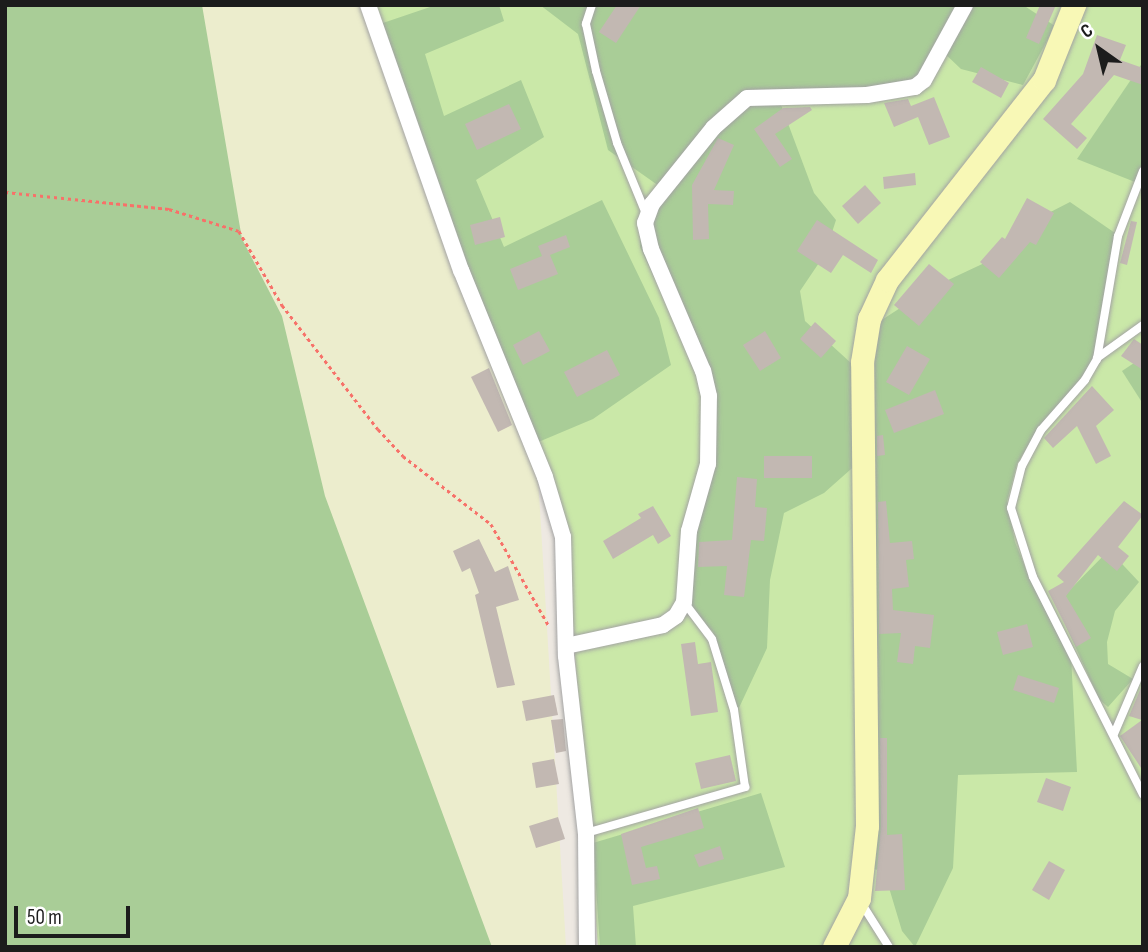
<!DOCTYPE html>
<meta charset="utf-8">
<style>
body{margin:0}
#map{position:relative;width:1148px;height:952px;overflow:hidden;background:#eee9e2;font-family:"Sofia Sans Condensed",sans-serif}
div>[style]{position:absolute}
.farmland>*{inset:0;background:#ecedcd}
.grass>*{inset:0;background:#cae8a8}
.forest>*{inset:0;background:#a9cd97}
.building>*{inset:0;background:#c2b8b2}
.path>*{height:2.5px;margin-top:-1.25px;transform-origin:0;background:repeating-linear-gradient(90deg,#f77169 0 3.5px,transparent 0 7px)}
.roads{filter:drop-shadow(0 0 2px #a3a3a3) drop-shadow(0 0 2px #a3a3a3)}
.lane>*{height:8px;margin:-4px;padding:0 4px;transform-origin:4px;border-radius:4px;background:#fff}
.street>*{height:16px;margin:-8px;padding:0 8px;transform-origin:8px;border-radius:8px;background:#fff}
.secondary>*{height:23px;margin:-11.5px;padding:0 11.5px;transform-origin:11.5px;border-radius:11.5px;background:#f8f8b6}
span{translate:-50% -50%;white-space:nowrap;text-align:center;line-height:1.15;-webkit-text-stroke:5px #fff;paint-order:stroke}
.frame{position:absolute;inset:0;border:7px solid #1c1c1c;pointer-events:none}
.north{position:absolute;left:1064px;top:14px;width:70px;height:70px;-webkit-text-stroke:5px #fff;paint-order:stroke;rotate:326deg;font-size:19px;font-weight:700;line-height:28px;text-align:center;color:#1c1c1c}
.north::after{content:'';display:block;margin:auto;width:24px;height:32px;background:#1c1c1c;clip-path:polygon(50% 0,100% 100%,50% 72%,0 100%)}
.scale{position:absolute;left:14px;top:906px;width:116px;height:32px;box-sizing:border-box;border:4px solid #1c1c1c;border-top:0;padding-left:9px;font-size:21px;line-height:24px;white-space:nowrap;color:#1c1c1c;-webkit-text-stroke:5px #fff;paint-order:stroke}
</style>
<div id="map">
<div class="farmland">
<i style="clip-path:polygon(5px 5px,370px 5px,536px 443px,566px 947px,5px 947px)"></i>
</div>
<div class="grass">
<i style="clip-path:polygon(370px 5px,1143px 5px,1143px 947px,598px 947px,574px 645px,570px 542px)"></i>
</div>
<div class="forest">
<i style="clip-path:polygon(5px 5px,202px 5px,242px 239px,282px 316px,325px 496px,492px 947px,5px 947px)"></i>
<i style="clip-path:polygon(436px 5px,499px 5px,504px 21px,425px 54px,444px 116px,521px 80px,544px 137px,476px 180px,504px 247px,602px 200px,659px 318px,671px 365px,593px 419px,536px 443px,514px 397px,377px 25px)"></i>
<i style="clip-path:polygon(540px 5px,1023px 5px,1055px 26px,1023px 85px,961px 69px,940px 49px,908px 86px,777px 94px,814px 193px,836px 220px,825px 254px,800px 291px,805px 321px,863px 374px,874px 325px,931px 288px,993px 259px,1033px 221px,1070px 202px,1115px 233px,1096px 359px,1032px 439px,1017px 464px,1007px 501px,1015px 542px,1030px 579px,1071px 655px,1077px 772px,958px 775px,953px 868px,915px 947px,902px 931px,884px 871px,867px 868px,868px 454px,824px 493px,784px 513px,770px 580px,767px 648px,737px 712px,713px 632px,686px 604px,692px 538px,708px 471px,701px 379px,640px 247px,639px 215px,659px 186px,608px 150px,578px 34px)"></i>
<i style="clip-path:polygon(1143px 62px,1143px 181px,1135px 182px,1077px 159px)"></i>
<i style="clip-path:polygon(1143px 357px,1143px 404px,1122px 371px)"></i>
<i style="clip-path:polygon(1109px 550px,1139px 582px,1115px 611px,1107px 642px,1108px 664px,1133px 679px,1108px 707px,1099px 699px,1056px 604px)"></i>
<i style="clip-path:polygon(761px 793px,785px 867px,633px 906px,636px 947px,600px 947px,593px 843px)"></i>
</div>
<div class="building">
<i style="clip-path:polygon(617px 5px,641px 5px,616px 43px,599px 32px)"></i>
<i style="clip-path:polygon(1040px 5px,1056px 5px,1039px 44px,1026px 38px)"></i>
<i style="clip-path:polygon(1097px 35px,1126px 45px,1120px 60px,1143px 68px,1143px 85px,1114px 75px,1071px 124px,1087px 138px,1077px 149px,1043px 119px,1083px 74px)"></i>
<i style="clip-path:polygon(981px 67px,1009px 83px,1001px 98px,972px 82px)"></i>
<i style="clip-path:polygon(934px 97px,950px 137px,929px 145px,918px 117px,894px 127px,884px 103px,908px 99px,911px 106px)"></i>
<i style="clip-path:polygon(509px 104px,521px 129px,477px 150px,465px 124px)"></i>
<i style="clip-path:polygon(810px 107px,812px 110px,775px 134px,792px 159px,780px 167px,754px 129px,783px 108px)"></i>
<i style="clip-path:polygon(718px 138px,734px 145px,714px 190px,734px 191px,733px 205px,708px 204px,709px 239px,693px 240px,692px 185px)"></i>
<i style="clip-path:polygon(915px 173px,916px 185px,884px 189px,883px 177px)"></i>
<i style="clip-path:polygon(865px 185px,881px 203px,858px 224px,842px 206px)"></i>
<i style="clip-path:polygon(1027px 198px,1054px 213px,1036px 245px,1030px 242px,999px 278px,980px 262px,1002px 237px,1005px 239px)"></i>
<i style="clip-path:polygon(500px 217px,505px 237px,475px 245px,470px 225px)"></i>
<i style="clip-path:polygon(817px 220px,878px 260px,871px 273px,843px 255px,831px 273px,797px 251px)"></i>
<i style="clip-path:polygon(1131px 221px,1137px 222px,1127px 265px,1120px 263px)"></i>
<i style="clip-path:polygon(566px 235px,570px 247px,550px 255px,558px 274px,518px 290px,510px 269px,542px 256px,538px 246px)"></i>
<i style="clip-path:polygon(929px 264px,954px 284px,919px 326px,894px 305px)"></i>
<i style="clip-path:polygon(815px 322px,836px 341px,821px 358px,800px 339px)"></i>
<i style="clip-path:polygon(539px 331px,550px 351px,523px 365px,513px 345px)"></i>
<i style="clip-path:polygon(765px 331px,781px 358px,760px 371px,743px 345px)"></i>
<i style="clip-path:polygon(1134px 339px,1143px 345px,1143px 370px,1121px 356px)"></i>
<i style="clip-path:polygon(907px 346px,930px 359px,909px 395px,886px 382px)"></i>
<i style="clip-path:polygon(607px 350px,620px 375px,577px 397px,564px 372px)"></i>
<i style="clip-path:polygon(489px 368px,512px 425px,498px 432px,471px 377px)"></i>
<i style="clip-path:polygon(1092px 386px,1114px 410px,1096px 426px,1111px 456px,1096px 464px,1077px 426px,1053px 448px,1044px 438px)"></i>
<i style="clip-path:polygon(935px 390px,944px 414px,894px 433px,885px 410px)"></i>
<i style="clip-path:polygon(883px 435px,885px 455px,877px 456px,877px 436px)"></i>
<i style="clip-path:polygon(764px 456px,812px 456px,812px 478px,764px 478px)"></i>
<i style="clip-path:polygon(737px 477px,757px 479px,755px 507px,767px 508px,764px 541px,751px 540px,744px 597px,724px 595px,727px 566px,698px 567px,699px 542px,732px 540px)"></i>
<i style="clip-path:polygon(886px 501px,890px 543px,912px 541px,914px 559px,906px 560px,909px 587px,892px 589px,893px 610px,934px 615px,930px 648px,915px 646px,913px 664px,897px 662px,901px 633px,879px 634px,878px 502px)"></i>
<i style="clip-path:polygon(1124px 501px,1143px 515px,1118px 547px,1129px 556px,1117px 571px,1098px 555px,1066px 596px,1091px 638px,1076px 647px,1048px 591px,1064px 582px,1057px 576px)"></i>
<i style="clip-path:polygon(653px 506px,671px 536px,658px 544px,653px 535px,613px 559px,603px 541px,641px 518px,638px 514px)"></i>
<i style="clip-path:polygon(479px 539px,495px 572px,508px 566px,519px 600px,496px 607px,515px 685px,497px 688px,475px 595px,479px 593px,470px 568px,462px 572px,453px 551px)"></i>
<i style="clip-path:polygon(1027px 624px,1033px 647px,1003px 655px,997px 632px)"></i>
<i style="clip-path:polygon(695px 642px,698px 664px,711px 662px,718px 712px,691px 716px,681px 644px)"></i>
<i style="clip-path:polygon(1018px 675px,1059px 688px,1054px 703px,1013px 690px)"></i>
<i style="clip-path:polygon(1143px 683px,1143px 771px,1120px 736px,1142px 720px,1129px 716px)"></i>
<i style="clip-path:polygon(554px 695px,558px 715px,526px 721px,522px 701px)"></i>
<i style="clip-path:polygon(563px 719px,566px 751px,556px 753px,551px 720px)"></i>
<i style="clip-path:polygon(880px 738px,887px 738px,887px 835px,902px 834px,905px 890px,875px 891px,881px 826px)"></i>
<i style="clip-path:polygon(730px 755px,736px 781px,701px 789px,695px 763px)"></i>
<i style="clip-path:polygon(554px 759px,559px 784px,536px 788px,532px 763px)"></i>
<i style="clip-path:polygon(1046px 778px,1071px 787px,1063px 811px,1037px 802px)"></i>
<i style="clip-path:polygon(698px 808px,704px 828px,641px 847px,646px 868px,657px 866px,660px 879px,632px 885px,621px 834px)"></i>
<i style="clip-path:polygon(558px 817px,565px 839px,536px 848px,529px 826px)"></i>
<i style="clip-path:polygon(720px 846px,724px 859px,699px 867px,694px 855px)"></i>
<i style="clip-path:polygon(1049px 861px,1065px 870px,1049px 900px,1032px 890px)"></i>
</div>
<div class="path">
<i style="left:5px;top:192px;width:165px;rotate:5.9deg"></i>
<i style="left:169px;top:209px;width:73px;rotate:17.4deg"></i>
<i style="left:239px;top:231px;width:86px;rotate:59.8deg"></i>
<i style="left:282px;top:305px;width:157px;rotate:52.3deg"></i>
<i style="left:378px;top:429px;width:37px;rotate:47deg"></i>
<i style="left:403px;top:456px;width:111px;rotate:37.7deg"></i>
<i style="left:491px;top:524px;width:117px;rotate:60.4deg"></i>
</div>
<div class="roads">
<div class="lane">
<i style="left:592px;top:5px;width:20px;rotate:108deg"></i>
<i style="left:586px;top:24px;width:48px;rotate:78deg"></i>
<i style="left:596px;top:71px;width:75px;rotate:73.7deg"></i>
<i style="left:617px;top:143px;width:79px;rotate:67.7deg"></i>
<i style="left:1143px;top:171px;width:70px;rotate:111deg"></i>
<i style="left:1118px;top:236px;width:125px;rotate:99.7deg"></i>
<i style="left:1097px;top:359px;width:24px;rotate:120deg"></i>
<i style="left:1085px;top:380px;width:67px;rotate:131.3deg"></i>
<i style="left:1041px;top:430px;width:40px;rotate:118deg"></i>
<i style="left:1022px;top:465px;width:44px;rotate:104.3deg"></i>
<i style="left:1011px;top:508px;width:72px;rotate:72.3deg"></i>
<i style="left:1033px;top:577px;width:244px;rotate:63.2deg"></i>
<i style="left:1097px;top:358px;width:57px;rotate:-35.7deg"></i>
<i style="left:1114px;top:734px;width:74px;rotate:-66.9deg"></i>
<i style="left:586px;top:833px;width:166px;rotate:-16.1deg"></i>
<i style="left:745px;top:787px;width:78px;rotate:-98.1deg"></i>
<i style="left:734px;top:710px;width:74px;rotate:-107.2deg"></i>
<i style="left:712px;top:639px;width:46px;rotate:-127.1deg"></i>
<i style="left:860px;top:901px;width:54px;rotate:57.8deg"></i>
</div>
<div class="street">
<i style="left:368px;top:5px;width:281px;rotate:70.7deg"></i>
<i style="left:461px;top:270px;width:223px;rotate:67.9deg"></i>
<i style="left:545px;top:477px;width:63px;rotate:73.3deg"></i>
<i style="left:563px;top:537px;width:119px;rotate:88.6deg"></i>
<i style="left:566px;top:656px;width:178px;rotate:83.6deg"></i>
<i style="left:586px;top:833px;width:114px;rotate:89.5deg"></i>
<i style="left:566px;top:646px;width:99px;rotate:-12.2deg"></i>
<i style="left:663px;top:625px;width:16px;rotate:-35deg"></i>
<i style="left:676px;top:616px;width:16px;rotate:-60deg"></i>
<i style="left:684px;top:602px;width:71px;rotate:-86deg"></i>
<i style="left:689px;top:531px;width:70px;rotate:-74.2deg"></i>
<i style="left:708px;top:464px;width:68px;rotate:-89.2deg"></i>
<i style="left:709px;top:396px;width:26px;rotate:-103deg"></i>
<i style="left:703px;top:371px;width:133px;rotate:-113.1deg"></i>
<i style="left:651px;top:249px;width:27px;rotate:-103deg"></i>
<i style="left:645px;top:223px;width:20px;rotate:-70deg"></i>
<i style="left:652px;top:204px;width:97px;rotate:-51.2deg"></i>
<i style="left:713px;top:128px;width:45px;rotate:-41.4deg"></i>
<i style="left:747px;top:98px;width:120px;rotate:-1.4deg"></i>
<i style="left:867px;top:95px;width:49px;rotate:-9.5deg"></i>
<i style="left:915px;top:87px;width:11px;rotate:-38deg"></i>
<i style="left:924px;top:80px;width:85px;rotate:-61.3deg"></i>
</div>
<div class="secondary">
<i style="left:834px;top:947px;width:55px;rotate:-63deg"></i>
<i style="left:859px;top:898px;width:72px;rotate:-83.7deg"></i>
<i style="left:867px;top:826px;width:464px;rotate:-90.6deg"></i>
<i style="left:862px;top:362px;width:44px;rotate:-80.8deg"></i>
<i style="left:869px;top:319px;width:43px;rotate:-65.2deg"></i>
<i style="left:887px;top:280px;width:254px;rotate:-51.9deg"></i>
<i style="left:1044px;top:80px;width:81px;rotate:-68.2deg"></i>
</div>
</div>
<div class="frame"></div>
<div class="north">С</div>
<div class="scale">50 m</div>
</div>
